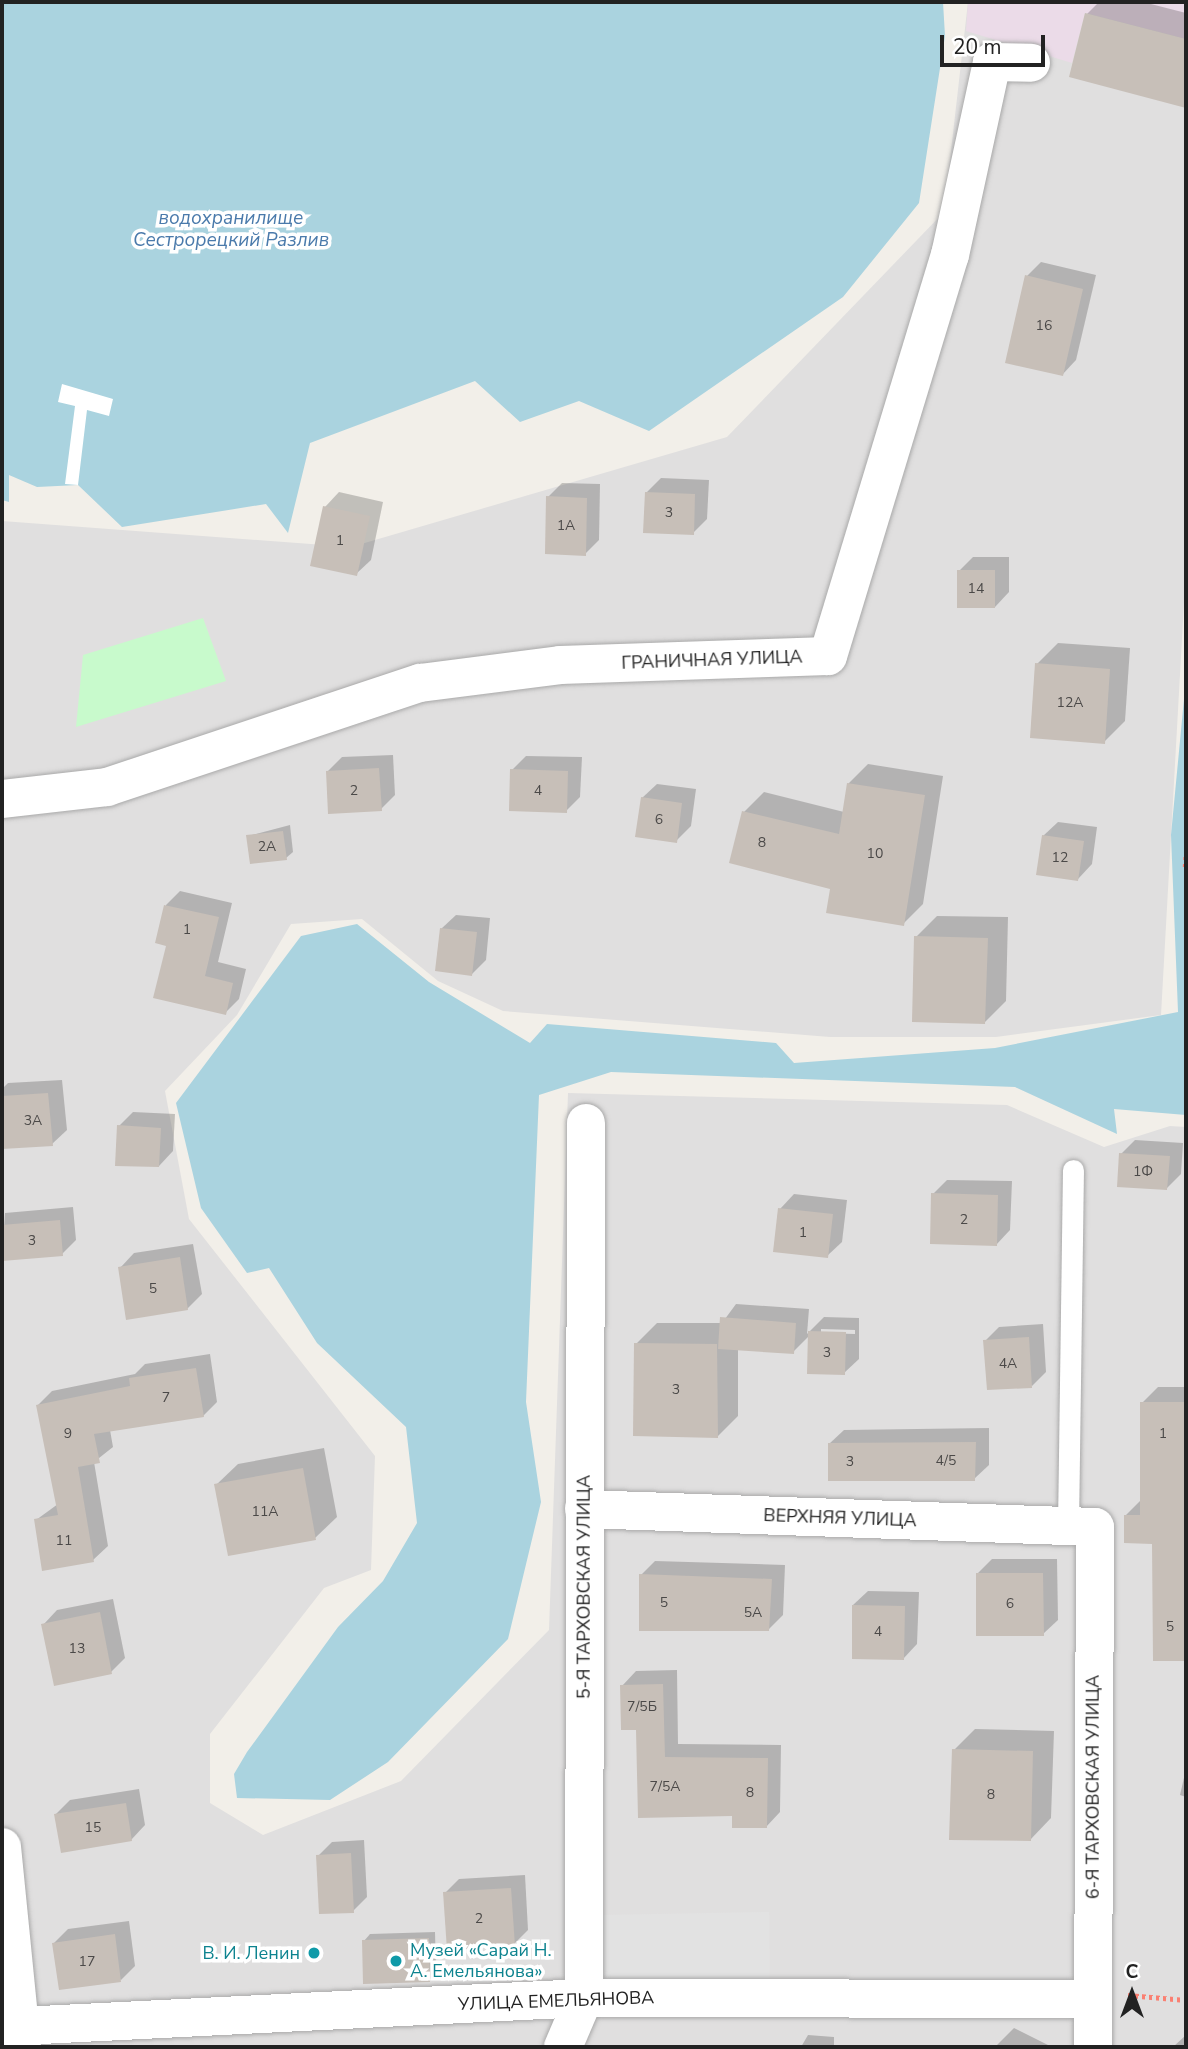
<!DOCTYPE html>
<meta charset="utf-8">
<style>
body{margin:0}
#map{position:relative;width:1188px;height:2049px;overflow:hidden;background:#f2efe9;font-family:"Nunito Sans",sans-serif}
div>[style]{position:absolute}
.residential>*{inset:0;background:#e0dfdf}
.industrial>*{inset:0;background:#ebdbe8}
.park>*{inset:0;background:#c8facc}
.parking>*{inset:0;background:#e2e2e2}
.water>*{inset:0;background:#aad3df}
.pier>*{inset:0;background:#fff}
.shadow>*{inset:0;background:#0003}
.building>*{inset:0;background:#c7bfb8}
.path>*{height:4.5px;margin-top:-2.25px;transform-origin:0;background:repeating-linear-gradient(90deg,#fa8072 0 3.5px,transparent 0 7px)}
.roads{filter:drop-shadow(0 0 2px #a9a9a9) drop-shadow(0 0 2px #a9a9a9)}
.service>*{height:21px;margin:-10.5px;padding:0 10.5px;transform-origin:10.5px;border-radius:10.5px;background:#fff}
.minor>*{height:38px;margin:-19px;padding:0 19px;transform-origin:19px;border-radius:19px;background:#fff}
.dots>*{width:19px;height:19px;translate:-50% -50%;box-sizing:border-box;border:4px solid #fff;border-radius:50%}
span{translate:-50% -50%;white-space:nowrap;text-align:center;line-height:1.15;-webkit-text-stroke:7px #fff;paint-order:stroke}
.number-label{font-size:14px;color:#4b4948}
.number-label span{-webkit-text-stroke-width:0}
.street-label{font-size:18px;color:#222}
.culture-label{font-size:18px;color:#0d838f}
.left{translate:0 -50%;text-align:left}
.right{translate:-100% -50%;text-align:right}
.water-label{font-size:19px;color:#4a7aab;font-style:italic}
.frame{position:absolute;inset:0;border:4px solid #222;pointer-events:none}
.north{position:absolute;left:1097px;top:1958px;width:70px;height:70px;-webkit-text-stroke:5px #fff;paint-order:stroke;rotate:0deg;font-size:19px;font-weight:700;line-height:28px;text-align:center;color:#222}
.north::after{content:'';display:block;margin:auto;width:24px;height:32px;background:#222;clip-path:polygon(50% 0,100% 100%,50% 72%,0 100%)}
.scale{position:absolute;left:940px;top:35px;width:105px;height:32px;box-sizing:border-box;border:4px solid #222;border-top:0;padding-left:9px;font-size:21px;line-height:24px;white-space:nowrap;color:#222;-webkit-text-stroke:5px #fff;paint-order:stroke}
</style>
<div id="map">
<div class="residential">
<i style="clip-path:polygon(968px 2px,1186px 2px,1186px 567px,1161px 1015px,996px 1037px,830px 1037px,503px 1011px,438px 981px,362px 919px,291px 924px,237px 1015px,165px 1091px,189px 1219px,375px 1456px,371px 1570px,324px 1588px,210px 1734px,210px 1803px,263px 1835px,401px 1781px,549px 1630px,568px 1093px,1007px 1105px,1104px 1147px,1170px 1126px,1186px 1127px,1186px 2047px,2px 2047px,2px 521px,351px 547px,727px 437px,944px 212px)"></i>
</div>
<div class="industrial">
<i style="clip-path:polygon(968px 2px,1186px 2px,1186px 39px,1085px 13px,1072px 63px,966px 31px)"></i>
</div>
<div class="park">
<i style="clip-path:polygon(203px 618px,226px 681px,76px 727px,83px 655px)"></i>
</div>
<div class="parking">
<i style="clip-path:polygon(769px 1912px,770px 1980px,601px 1984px,599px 1915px)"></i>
</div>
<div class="water">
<i style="clip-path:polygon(2px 2px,943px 2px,945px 36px,919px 203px,843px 297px,649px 431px,579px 401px,520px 422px,475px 381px,310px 443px,288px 533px,266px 504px,122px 527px,78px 485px,37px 487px,9px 475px,9px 502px,2px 500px)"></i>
<i style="clip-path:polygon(1186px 678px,1186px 1115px,1114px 1109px,1117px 1134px,1015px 1087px,611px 1072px,539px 1095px,526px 1402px,541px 1502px,508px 1639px,388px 1762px,330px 1800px,237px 1798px,234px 1774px,247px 1752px,338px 1627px,383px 1581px,417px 1523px,406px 1427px,317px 1343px,269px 1268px,247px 1273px,201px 1208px,176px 1103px,301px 936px,357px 924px,429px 982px,530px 1043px,547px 1024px,776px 1043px,794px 1063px,995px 1048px,1178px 1012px,1171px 835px)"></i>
</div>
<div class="pier">
<i style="clip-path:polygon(62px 384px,113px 399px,109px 416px,87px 410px,78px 485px,65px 484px,75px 406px,58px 402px)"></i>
</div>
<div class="shadow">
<i style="clip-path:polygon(1099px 2px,1143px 2px,1186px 13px,1186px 106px,1071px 75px,1087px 14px)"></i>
<i style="clip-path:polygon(1041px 262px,1096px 275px,1076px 360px,1062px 375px,1027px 276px)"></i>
<i style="clip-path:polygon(661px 478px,709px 480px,707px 519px,693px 533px,646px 493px)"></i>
<i style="clip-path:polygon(562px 483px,600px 484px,599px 540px,585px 554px,548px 497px)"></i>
<i style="clip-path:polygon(339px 492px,383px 502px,371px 560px,356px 574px,325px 507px)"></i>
<i style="clip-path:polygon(973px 557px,1009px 557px,1009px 592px,995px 607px,959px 571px)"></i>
<i style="clip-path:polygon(1058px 643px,1130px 648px,1125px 721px,1104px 742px,1037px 664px)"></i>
<i style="clip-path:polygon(393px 755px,395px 795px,381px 809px,327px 772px,342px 757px)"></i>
<i style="clip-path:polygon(526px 756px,582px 757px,580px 797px,566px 811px,512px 770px)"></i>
<i style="clip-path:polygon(868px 764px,943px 776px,923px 904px,903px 924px,832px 888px,744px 812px,764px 792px,844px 812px,848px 784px)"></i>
<i style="clip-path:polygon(657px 784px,696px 789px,691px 826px,676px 841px,642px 798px)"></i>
<i style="clip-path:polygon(1058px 822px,1097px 827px,1092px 864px,1078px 879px,1043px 836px)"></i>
<i style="clip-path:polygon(290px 825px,293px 852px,286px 858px,248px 836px)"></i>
<i style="clip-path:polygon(180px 891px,232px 903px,218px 962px,246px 969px,239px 999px,225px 1013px,168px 944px,166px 905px)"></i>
<i style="clip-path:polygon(456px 915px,490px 918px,486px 960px,472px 974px,441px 929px)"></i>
<i style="clip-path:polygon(937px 916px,1008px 917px,1006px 1001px,985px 1022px,916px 937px)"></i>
<i style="clip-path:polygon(62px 1080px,67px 1130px,52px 1144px,2px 1147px,2px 1089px,8px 1083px)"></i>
<i style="clip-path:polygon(133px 1112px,175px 1114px,173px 1151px,159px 1166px,119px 1126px)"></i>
<i style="clip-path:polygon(1135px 1140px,1183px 1143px,1181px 1174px,1167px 1188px,1121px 1154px)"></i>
<i style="clip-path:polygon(947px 1180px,1012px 1181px,1010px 1230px,996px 1245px,933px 1194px)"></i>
<i style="clip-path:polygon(794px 1194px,847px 1200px,842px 1242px,827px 1256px,780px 1209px)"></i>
<i style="clip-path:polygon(73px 1207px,76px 1240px,62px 1254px,2px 1260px,5px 1213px)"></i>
<i style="clip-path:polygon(193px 1244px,202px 1294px,187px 1309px,120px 1268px,134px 1253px)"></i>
<i style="clip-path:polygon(evenodd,736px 1304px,809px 1309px,807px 1334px,824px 1317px,859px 1318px,859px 1359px,844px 1373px,810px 1335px,793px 1352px,738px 1349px,738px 1416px,717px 1437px,636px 1344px,657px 1323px,722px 1323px,736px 1304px,821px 1329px,855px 1330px,855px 1334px,821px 1333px,821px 1329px)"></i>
<i style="clip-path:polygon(1043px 1324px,1046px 1372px,1032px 1386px,985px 1341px,999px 1327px)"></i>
<i style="clip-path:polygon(210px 1354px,217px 1402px,203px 1416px,110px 1430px,113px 1447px,94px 1462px,108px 1546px,93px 1560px,36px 1520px,58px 1504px,38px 1405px,52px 1391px,135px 1374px,145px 1364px)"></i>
<i style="clip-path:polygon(1158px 1387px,1186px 1387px,1186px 1659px,1155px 1659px,1154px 1542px,1126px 1515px,1142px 1499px,1142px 1403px)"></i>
<i style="clip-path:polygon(989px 1428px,989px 1465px,974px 1479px,829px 1444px,844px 1430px)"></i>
<i style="clip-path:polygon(324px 1448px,337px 1517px,315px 1538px,216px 1485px,238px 1464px)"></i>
<i style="clip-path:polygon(992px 1559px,1057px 1559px,1058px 1620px,1043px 1634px,978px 1573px)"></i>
<i style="clip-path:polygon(655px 1561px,785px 1565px,783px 1615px,769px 1629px,641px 1575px)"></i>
<i style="clip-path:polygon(868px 1591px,919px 1592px,917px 1644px,903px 1659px,853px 1605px)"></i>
<i style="clip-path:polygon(113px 1599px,125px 1658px,111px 1672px,43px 1625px,57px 1610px)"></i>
<i style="clip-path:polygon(677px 1670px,678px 1744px,781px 1745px,780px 1812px,766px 1827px,734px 1815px,639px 1817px,638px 1728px,622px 1686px,636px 1671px)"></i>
<i style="clip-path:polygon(975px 1729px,1054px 1731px,1051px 1818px,1030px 1840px,954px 1750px)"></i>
<i style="clip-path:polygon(1186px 1769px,1186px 1797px,1180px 1795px)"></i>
<i style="clip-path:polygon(139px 1789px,145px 1825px,131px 1840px,56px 1814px,70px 1800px)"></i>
<i style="clip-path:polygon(364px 1840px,367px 1897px,353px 1911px,318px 1856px,332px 1842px)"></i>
<i style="clip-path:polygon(525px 1875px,528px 1930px,514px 1944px,445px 1893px,459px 1879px)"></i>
<i style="clip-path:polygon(129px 1921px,135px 1966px,121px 1980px,54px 1943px,68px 1929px)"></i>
<i style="clip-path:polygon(435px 1932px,436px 1973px,429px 1980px,364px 1941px,370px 1934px)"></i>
<i style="clip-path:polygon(1014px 2028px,1052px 2047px,995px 2047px)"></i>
<i style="clip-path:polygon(808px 2035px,834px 2037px,834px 2047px,801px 2047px)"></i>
<i style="clip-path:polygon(1186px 2035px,1186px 2047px,1173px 2047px)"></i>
<i style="clip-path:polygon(893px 2045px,922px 2046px,922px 2047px,892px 2047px)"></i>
</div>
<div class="building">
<i style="clip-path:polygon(1085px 13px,1186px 39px,1186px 108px,1069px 77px)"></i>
<i style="clip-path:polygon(1025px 275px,1083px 289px,1063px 376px,1005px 363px)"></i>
<i style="clip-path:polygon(645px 492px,695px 494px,694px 535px,643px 533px)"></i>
<i style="clip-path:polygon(546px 496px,587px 498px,586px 556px,545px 554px)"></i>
<i style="clip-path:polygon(323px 506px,370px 516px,357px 576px,310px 566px)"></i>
<i style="clip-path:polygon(957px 570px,995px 570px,995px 608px,957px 608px)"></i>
<i style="clip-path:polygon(1035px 663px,1110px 669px,1105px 744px,1030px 738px)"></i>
<i style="clip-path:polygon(379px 768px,382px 811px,328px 814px,326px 771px)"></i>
<i style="clip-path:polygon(510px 769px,568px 771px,567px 813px,509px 811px)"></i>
<i style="clip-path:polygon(847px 783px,925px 795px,904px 926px,826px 913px,830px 889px,729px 863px,742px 811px,839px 834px)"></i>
<i style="clip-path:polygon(641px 797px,682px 803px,677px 843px,635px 837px)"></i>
<i style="clip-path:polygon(283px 831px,287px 860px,250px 864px,246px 835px)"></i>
<i style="clip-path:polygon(1042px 835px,1084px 841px,1078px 881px,1036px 875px)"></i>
<i style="clip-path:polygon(164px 905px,219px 917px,205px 976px,233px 983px,226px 1015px,153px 998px,166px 946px,155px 943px)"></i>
<i style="clip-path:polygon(440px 928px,477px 932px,472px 976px,435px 971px)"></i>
<i style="clip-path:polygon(914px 936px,988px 938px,985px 1024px,912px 1022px)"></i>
<i style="clip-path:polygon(48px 1093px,53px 1146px,2px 1149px,2px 1096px)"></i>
<i style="clip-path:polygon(117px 1125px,161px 1128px,159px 1167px,115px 1166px)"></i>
<i style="clip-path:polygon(1119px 1153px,1170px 1156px,1167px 1190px,1117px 1187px)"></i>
<i style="clip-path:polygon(931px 1193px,998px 1195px,997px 1246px,930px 1244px)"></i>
<i style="clip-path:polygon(778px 1208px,833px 1214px,828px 1258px,773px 1252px)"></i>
<i style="clip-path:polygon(60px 1220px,63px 1256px,2px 1261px,2px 1225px)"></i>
<i style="clip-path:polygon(180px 1257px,188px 1310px,126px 1320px,118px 1267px)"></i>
<i style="clip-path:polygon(720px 1317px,796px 1323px,794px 1354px,718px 1349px)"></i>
<i style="clip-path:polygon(808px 1331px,846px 1332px,845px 1375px,807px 1374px)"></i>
<i style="clip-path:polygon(1029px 1337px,1032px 1388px,987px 1390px,983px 1340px)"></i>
<i style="clip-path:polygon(634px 1343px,717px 1344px,718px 1438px,633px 1436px)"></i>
<i style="clip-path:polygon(196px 1368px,204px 1417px,94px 1434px,100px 1463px,78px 1467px,94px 1562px,42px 1571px,34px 1519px,58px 1515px,36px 1405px,130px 1386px,129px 1378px)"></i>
<i style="clip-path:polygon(1140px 1402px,1186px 1402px,1186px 1661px,1153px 1661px,1152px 1544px,1124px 1543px,1124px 1515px,1140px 1515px)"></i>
<i style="clip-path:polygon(976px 1442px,975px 1481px,828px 1481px,828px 1443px)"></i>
<i style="clip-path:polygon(303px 1468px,316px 1540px,228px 1556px,214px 1484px)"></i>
<i style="clip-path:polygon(976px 1573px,1043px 1573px,1044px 1636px,976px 1636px)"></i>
<i style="clip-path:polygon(639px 1574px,772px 1579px,769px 1631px,639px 1631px)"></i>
<i style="clip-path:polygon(852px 1605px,905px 1606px,904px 1660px,852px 1659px)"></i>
<i style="clip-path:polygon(100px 1612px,112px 1674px,54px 1686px,41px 1624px)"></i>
<i style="clip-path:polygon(663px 1684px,665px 1757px,768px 1758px,767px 1828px,732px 1828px,732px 1816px,638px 1818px,636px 1730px,621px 1730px,620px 1685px)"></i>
<i style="clip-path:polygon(952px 1749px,1033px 1751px,1031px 1841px,949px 1840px)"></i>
<i style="clip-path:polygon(126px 1803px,132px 1841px,61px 1853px,54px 1814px)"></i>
<i style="clip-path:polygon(351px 1853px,354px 1913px,319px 1914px,316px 1855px)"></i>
<i style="clip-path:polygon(511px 1888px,515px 1946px,447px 1950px,443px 1892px)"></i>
<i style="clip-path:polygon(115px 1934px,121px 1982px,59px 1990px,52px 1943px)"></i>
<i style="clip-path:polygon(429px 1938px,430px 1982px,363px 1984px,362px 1940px)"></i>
</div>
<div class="path">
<i style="left:1185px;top:867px;width:14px;rotate:-86deg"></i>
<i style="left:1128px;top:1995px;width:58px;rotate:4.9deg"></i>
</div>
<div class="roads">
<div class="service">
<i style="left:1068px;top:1526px;width:356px;rotate:-89.2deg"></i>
</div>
<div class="minor">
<i style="left:2px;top:799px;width:106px;rotate:-6.5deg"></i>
<i style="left:107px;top:787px;width:330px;rotate:-18.4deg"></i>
<i style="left:420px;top:683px;width:141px;rotate:-7.3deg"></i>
<i style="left:560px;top:665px;width:268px;rotate:-1.9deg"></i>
<i style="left:828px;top:656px;width:419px;rotate:-73.1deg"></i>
<i style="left:950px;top:255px;width:198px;rotate:-77.7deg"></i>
<i style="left:992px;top:62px;width:39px;rotate:1deg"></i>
<i style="left:584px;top:1509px;width:511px;rotate:2.02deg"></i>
<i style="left:1095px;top:1527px;width:520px;rotate:90.22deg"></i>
<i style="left:2px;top:1847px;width:201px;rotate:84.3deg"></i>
<i style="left:21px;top:2026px;width:564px;rotate:-2.85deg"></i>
<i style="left:584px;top:1998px;width:507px;rotate:0.11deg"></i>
<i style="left:563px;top:2047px;width:53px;rotate:-66.8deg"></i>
<i style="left:584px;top:1998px;width:875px;rotate:-89.87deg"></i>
</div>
</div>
<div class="dots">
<i style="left:314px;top:1953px;background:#0f9aa8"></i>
<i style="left:396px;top:1961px;background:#0f9aa8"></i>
</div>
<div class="number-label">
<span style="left:1044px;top:326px">16</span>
<span style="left:669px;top:513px">3</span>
<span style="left:566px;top:526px">1А</span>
<span style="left:340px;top:541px">1</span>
<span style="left:976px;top:589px">14</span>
<span style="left:1070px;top:703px">12А</span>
<span style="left:354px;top:791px">2</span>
<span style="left:538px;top:791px">4</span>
<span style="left:659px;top:820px">6</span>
<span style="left:762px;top:843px">8</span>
<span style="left:267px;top:847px">2А</span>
<span style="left:875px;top:854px">10</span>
<span style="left:1060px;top:858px">12</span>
<span style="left:187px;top:930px">1</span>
<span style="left:33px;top:1121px">3А</span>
<span style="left:1143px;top:1172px">1Ф</span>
<span style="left:964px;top:1220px">2</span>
<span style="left:803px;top:1233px">1</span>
<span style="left:32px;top:1241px">3</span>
<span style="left:153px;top:1289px">5</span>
<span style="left:827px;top:1353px">3</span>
<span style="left:1008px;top:1364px">4А</span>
<span style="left:676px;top:1390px">3</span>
<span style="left:166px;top:1398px">7</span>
<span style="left:68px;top:1434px">9</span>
<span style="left:1163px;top:1434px">1</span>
<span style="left:946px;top:1461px">4/5</span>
<span style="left:850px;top:1462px">3</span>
<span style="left:265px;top:1512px">11А</span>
<span style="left:64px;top:1541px">11</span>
<span style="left:664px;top:1603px">5</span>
<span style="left:1010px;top:1604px">6</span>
<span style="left:753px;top:1613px">5А</span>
<span style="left:1170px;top:1627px">5</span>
<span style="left:878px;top:1632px">4</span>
<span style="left:77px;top:1649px">13</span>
<span style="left:642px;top:1707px">7/5Б</span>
<span style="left:665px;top:1787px">7/5А</span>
<span style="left:750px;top:1793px">8</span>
<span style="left:991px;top:1795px">8</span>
<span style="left:93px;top:1828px">15</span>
<span style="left:479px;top:1919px">2</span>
<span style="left:87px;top:1962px">17</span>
</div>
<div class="street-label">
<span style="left:712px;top:660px;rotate:-2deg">ГРАНИЧНАЯ УЛИЦА</span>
<span style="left:840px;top:1518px;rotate:2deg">ВЕРХНЯЯ УЛИЦА</span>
<span style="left:584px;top:1587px;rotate:-90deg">5-Я ТАРХОВСКАЯ УЛИЦА</span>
<span style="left:1093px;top:1787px;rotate:-90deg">6-Я ТАРХОВСКАЯ УЛИЦА</span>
<span style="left:556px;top:2001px;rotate:-2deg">УЛИЦА ЕМЕЛЬЯНОВА</span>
</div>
<div class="culture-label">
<span class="left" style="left:410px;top:1961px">Музей «Сарай Н.<br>А. Емельянова»</span>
<span class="right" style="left:300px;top:1953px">В. И. Ленин</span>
</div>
<div class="water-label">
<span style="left:231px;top:230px">водохранилище<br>Сестрорецкий Разлив</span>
</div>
<div class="frame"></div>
<div class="north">С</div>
<div class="scale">20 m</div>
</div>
